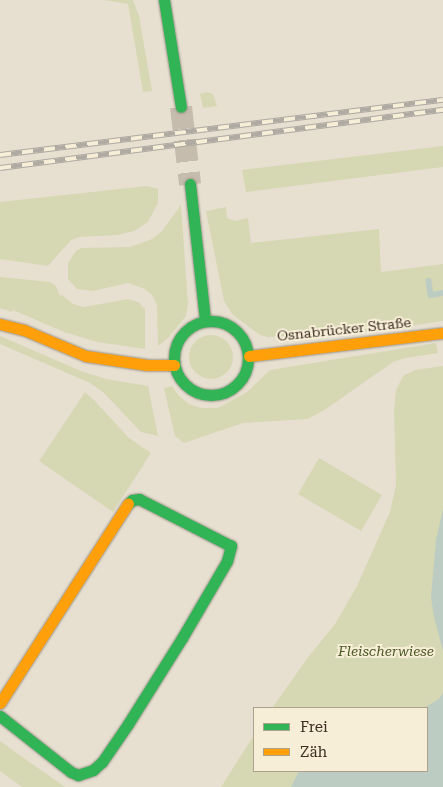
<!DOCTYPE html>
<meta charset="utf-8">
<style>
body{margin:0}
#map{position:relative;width:443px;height:787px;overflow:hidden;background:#e7e0d1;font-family:"Roboto Serif",serif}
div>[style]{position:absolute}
.green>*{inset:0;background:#d6d7b3}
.round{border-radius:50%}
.water>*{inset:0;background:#bcccc2}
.stream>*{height:5.5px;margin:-2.75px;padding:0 2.75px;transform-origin:2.75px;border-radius:2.75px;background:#bcccc2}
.secondary-tunnel>*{height:22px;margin-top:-11px;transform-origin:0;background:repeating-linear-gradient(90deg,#c5bcae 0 22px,transparent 0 33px)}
.roads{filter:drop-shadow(0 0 1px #9c958a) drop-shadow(0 0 1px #9c958a)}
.fast>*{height:11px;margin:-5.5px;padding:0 5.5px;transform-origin:5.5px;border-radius:5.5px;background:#30b455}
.fast>.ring{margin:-5.5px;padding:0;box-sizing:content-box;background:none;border:11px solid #30b455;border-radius:50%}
.slow>*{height:11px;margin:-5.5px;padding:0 5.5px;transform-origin:5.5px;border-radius:5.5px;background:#ff9f0a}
.rail>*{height:5.5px;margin-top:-2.75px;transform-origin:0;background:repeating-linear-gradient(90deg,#f7eed8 0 11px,#afaaa2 0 22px);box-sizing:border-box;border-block:1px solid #afaaa2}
span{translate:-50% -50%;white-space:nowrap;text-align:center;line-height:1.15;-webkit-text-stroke:4px #f7eed8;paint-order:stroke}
.street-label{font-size:14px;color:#3d2e20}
.park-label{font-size:14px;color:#4d5a26;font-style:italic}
.legend{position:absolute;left:253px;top:707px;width:175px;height:65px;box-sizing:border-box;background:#f7eed8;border:1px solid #ada18e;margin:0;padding:6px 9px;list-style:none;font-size:15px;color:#3d2e20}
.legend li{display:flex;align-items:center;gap:10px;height:25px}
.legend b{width:25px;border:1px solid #ada18e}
</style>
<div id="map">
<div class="green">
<i style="clip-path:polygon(104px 0,133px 0,139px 16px,152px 91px,143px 92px,128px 4px)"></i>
<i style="clip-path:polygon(207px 92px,213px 94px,217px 106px,203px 108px,200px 94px)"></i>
<i style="clip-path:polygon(443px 146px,443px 167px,246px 192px,242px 170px)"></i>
<i style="clip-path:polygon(147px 186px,158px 189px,158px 203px,148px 222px,134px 231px,118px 235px,80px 237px,71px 240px,48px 266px,0 259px,0 202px)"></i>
<i style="clip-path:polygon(181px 205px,188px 304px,186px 316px,168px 338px,158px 346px,157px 305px,152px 295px,145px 289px,128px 283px,93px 291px,77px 289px,68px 279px,68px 263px,76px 251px,81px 248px,130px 247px,152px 239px,162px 231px)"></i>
<i style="clip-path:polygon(226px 207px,227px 218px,235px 221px,248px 218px,251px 243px,379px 229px,381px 272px,443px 264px,443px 321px,374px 331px,268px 337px,260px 335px,233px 315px,224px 301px,206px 211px)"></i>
<i style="clip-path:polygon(0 277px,50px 282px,56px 286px,60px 296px,62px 295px,73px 304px,84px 307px,128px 299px,138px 302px,145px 309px,145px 349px,97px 342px,64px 332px,13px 310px,12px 312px,0 308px)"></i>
<i class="round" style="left:189px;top:335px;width:44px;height:44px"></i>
<i style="clip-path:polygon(0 336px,81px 371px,106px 379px,148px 386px,158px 436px,141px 432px,104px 393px,90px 383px,0 344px)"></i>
<i style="clip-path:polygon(436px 343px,438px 353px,405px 358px,393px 362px,326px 409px,308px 419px,243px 423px,184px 443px,175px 436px,164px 388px,172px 386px,178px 395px,189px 404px,201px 408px,218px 408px,247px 392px,270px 370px)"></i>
<i style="clip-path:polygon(443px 366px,443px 787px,221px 787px,254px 735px,254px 771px,427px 771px,427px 708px,272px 708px,309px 656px,335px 624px,357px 586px,390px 512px,396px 485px,394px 411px,396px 390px,403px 376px,415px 370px)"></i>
<i style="clip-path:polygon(85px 392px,94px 400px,129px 438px,151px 453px,113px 512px,39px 461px)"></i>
<i style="clip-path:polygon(319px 458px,382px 495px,361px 531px,298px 494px)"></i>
<i style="clip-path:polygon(0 741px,21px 756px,65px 787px,22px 787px,0 771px)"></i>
</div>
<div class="water">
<i style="clip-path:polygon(443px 509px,443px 651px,434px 617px,431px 597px,436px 540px)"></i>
<i style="clip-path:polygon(443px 693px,443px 787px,291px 787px,299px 771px,427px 771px,427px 708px,424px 708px,439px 699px)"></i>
</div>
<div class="stream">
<i style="left:429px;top:281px;width:14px;rotate:82deg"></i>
<i style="left:431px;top:295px;width:12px;rotate:-9deg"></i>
</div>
<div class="secondary-tunnel">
<i style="left:181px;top:107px;width:78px;rotate:83.3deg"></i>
</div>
<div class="roads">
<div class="fast">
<i style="left:164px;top:0;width:108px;rotate:81deg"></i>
<i style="left:190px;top:184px;width:137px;rotate:83.7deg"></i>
<i class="ring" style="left:174px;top:321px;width:63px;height:63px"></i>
<i style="left:0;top:716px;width:90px;rotate:38.3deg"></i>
<i style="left:71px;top:772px;width:8px;rotate:23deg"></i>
<i style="left:78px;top:775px;width:16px;rotate:-18deg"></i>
<i style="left:93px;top:770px;width:12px;rotate:-42deg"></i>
<i style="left:102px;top:762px;width:46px;rotate:-55.6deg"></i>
<i style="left:128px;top:724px;width:102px;rotate:-57.9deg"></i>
<i style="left:182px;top:638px;width:89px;rotate:-59.7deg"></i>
<i style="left:227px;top:561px;width:16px;rotate:-75deg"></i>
<i style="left:231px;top:546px;width:103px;rotate:-152.9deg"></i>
<i style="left:139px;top:499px;width:7px;rotate:172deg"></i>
<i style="left:132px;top:500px;width:6px;rotate:135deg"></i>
</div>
<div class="slow">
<i style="left:0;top:324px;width:25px;rotate:14deg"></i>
<i style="left:24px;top:330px;width:67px;rotate:22.8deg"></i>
<i style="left:86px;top:356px;width:62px;rotate:8.4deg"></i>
<i style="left:147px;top:365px;width:27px"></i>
<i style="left:249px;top:356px;width:195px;rotate:-6.8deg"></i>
<i style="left:0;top:703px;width:237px;rotate:-57.3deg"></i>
</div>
</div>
<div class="rail">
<i style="left:0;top:155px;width:446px;rotate:-7.1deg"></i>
<i style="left:0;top:168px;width:447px;rotate:-7.5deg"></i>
</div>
<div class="street-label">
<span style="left:344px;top:329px;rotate:-6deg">Osnabrücker Straße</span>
</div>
<div class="park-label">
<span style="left:386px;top:651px">Fleischerwiese</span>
</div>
<ul class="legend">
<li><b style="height:6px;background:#30b455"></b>Frei</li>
<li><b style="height:6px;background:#ff9f0a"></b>Zäh</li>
</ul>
</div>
